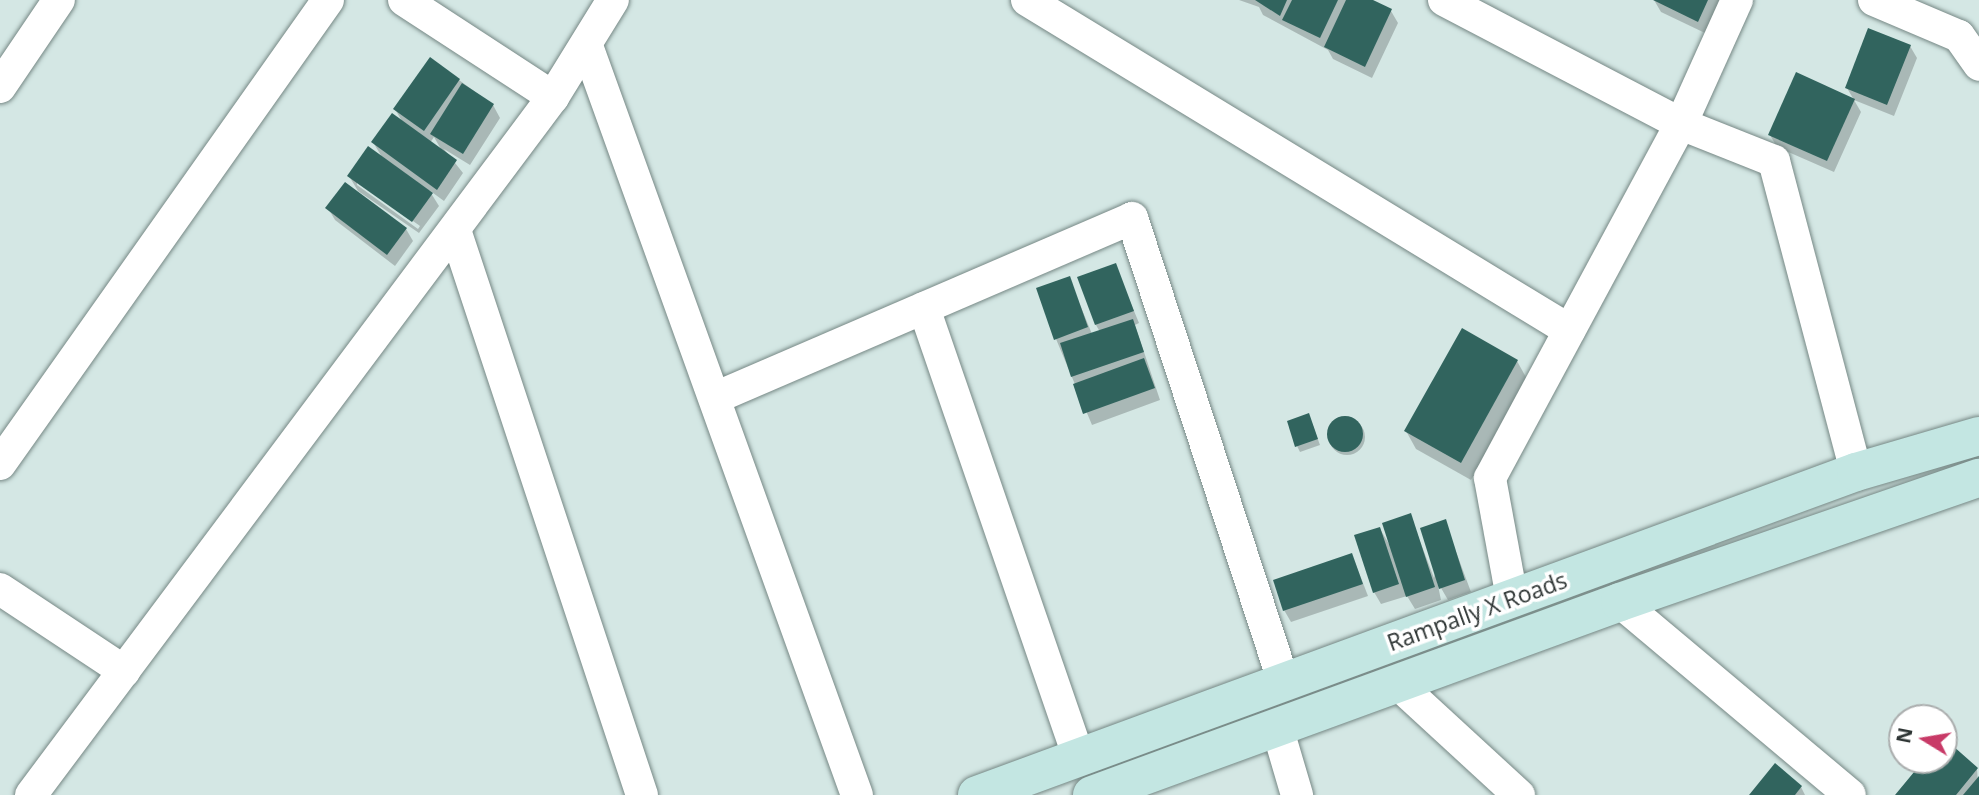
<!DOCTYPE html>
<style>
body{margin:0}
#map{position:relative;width:1979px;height:795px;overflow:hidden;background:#d4e7e4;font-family:"Open Sans",sans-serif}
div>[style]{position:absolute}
.shadow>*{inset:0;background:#0003}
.round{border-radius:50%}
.building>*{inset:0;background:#31645e}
.roads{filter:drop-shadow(0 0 2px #768885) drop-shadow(0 0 2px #768885)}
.minor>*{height:32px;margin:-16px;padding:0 16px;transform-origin:16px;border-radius:16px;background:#fff}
.secondary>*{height:38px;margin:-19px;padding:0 19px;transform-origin:19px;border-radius:19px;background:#c3e6e2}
span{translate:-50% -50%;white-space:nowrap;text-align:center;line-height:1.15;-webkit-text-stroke:7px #fff;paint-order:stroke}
.street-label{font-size:23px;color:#2e3534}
.north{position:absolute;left:1888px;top:704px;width:70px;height:70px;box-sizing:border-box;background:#fff;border:2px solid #abaeae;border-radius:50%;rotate:281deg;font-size:19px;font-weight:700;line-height:28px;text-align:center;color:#2e3534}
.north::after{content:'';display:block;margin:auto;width:24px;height:32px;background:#c83a67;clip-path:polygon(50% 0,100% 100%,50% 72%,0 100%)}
</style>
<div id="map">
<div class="shadow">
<i style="clip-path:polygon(1239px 0,1369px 0,1391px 11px,1398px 23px,1372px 78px,1333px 59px,1328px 50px,1263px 15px,1259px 7px)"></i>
<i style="clip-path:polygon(1654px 0,1720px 0,1705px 33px,1661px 12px)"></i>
<i style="clip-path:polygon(1910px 46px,1917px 58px,1894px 116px,1854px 100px,1861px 112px,1834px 172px,1777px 147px,1770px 135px,1854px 100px,1847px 88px)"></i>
<i style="clip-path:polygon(evenodd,459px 80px,493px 105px,500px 118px,470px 165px,444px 149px,463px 173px,444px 201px,429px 190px,439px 206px,419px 233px,358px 191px,349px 176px,383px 159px,373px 142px,403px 123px,395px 109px,459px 80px,434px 137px,442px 151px,430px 143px,434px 137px,459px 80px,357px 181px,420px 226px,418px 229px,357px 185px,357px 181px)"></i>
<i style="clip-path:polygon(328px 208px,406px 229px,413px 241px,395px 266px,335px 220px)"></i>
<i style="clip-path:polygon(1115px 265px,1139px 323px,1135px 325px,1160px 400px,1092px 425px,1056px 339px,1069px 278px,1092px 334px,1100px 332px,1096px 325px)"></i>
<i style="clip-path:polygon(1517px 361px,1527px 379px,1471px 480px,1416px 449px,1406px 431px)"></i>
<i style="clip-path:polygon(1309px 415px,1320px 445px,1300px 452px,1297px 446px)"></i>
<i class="round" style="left:1329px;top:419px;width:36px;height:36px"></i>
<i style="clip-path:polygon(1410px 515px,1434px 578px,1445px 522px,1471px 592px,1448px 600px,1437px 581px,1441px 600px,1415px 609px,1407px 596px,1381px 604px,1374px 592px,1380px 529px,1389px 544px)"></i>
<i style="clip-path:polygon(1352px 555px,1368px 596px,1291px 622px,1284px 610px)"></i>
<i style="clip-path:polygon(1944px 740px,1977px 769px,1979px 795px,1897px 795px,1926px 760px,1944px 760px)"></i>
<i style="clip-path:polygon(1801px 787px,1805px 795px,1751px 795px)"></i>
</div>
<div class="building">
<i style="clip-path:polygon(1255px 0,1287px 0,1280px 16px)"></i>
<i style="clip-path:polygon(1292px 0,1338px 0,1320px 38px,1282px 20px)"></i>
<i style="clip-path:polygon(1346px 0,1373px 0,1392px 9px,1365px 67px,1324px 47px)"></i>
<i style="clip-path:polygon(1653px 0,1708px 0,1698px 22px)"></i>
<i style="clip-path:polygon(1868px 28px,1911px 45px,1887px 105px,1845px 88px)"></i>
<i style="clip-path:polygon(430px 57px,460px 79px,424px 131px,393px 109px)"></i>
<i style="clip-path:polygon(1796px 72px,1855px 99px,1827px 161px,1768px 135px)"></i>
<i style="clip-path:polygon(462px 83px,494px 104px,463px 154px,430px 134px)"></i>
<i style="clip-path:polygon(392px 113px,457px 160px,437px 190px,371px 142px)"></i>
<i style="clip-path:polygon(368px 146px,433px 193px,412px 222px,347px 176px)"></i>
<i style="clip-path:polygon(345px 182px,407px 228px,387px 255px,325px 208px)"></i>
<i style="clip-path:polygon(1116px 263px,1134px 311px,1095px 325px,1077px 277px)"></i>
<i style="clip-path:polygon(1070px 276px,1088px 327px,1054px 340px,1036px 288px)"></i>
<i style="clip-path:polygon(1133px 319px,1144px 352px,1071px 377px,1060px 343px)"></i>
<i style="clip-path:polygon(1462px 328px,1518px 360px,1461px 463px,1404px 431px)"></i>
<i style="clip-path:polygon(1144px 358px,1155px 388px,1083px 414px,1073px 384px)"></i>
<i style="clip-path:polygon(1309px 413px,1318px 439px,1295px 447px,1287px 421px)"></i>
<i class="round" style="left:1327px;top:416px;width:36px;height:36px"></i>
<i style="clip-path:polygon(1411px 513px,1435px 587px,1406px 597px,1382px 523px)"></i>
<i style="clip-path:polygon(1446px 519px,1465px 580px,1439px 589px,1420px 528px)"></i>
<i style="clip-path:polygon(1380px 527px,1399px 584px,1373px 593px,1354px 535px)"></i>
<i style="clip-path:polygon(1352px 553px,1363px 584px,1283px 611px,1273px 580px)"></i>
<i style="clip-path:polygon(1944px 738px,1978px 768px,1956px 795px,1895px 795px,1924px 760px,1944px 760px)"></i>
<i style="clip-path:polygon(1775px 763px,1802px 786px,1795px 795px,1749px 795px)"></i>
<i style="clip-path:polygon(1979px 776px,1979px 795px,1963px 795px)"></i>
</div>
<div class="roads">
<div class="minor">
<i style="left:404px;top:0;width:178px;rotate:33.1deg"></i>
<i style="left:553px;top:97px;width:114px;rotate:-58.3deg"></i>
<i style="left:1027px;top:0;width:635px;rotate:31.34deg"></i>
<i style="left:1444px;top:0;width:267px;rotate:27.6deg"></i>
<i style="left:1681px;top:124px;width:100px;rotate:21.7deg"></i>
<i style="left:1774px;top:161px;width:322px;rotate:75.2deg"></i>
<i style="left:1874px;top:0;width:92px;rotate:23deg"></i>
<i style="left:1959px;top:36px;width:35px;rotate:55deg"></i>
<i style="left:587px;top:46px;width:796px;rotate:70.18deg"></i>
<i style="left:0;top:87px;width:105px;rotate:-55.9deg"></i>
<i style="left:455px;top:230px;width:595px;rotate:71.69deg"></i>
<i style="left:924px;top:308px;width:475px;rotate:71deg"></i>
<i style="left:717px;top:397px;width:452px;rotate:-23.3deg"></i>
<i style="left:1132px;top:218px;width:488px;rotate:71.9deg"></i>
<i style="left:0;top:464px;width:568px;rotate:-54.74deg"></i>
<i style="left:0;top:589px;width:149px;rotate:33.5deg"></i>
<i style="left:1512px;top:598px;width:122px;rotate:-100.4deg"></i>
<i style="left:1490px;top:478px;width:402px;rotate:-61.7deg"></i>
<i style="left:1681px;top:124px;width:136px;rotate:-65.7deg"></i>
<i style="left:1620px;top:602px;width:300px;rotate:40deg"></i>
<i style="left:1397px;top:683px;width:166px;rotate:42.6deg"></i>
<i style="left:1277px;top:727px;width:71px;rotate:73.6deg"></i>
<i style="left:31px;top:795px;width:872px;rotate:-53.21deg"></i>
</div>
<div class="secondary">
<i style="left:977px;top:795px;width:936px;rotate:-20.18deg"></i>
<i style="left:1856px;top:472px;width:128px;rotate:-16.3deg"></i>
<i style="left:1092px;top:795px;width:562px;rotate:-20.08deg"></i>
<i style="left:1620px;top:602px;width:380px;rotate:-19.1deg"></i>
</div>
</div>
<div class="street-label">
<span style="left:1477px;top:611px;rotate:-20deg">Rampally X Roads</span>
</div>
<div class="north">N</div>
</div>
